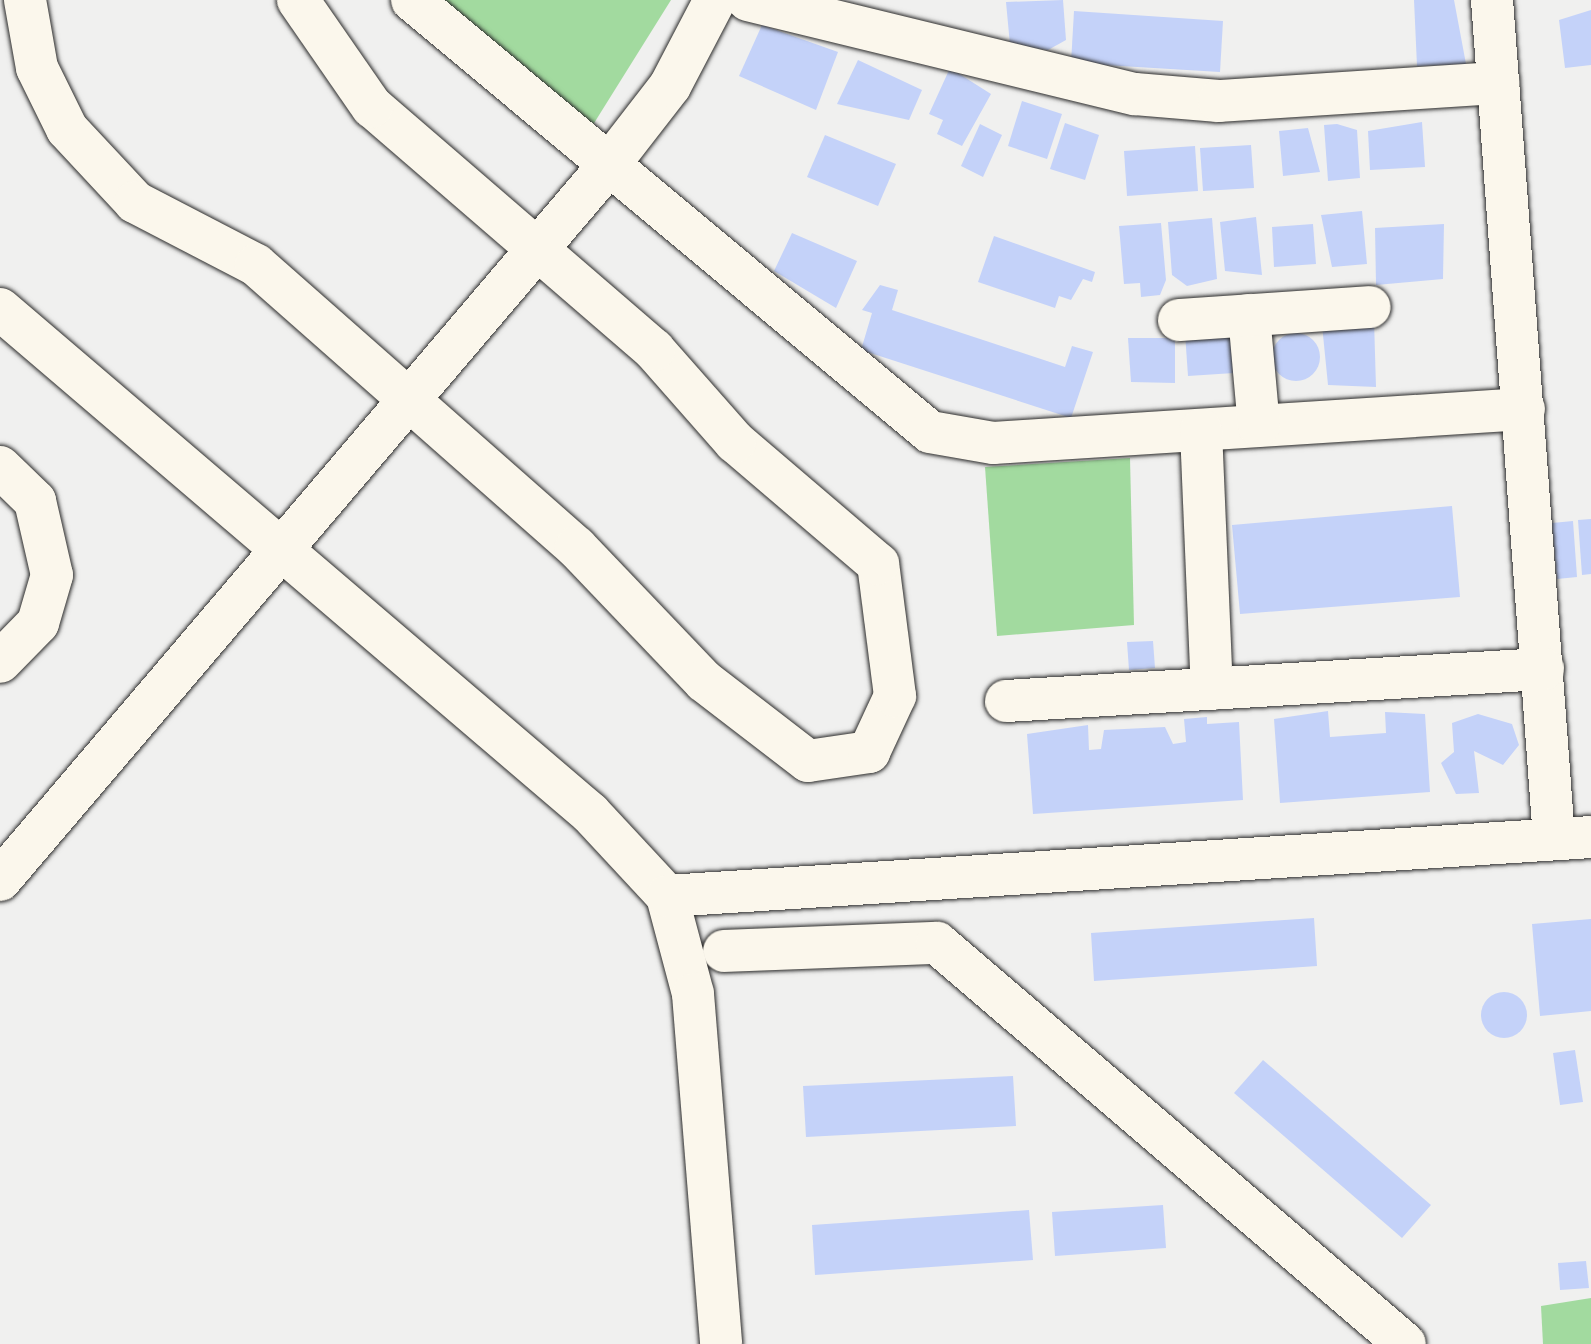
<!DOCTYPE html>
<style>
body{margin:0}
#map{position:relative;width:1591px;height:1344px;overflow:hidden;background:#f0f0ef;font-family:Mynerve,sans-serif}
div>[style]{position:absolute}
.green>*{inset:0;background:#a2da9f}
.building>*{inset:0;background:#c4d2f9}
.round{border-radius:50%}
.roads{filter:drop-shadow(0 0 2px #2b2b2b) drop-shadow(0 0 2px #2b2b2b)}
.minor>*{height:42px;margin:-21px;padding:0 21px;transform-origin:21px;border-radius:21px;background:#fbf7ec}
span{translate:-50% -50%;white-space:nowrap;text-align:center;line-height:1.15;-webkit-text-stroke:10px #fbf7ec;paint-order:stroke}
</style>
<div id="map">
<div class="green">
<i style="clip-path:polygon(440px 0,671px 0,591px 128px)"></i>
<i style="clip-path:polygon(1130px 458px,1134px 625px,997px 636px,985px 467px)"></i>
<i style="clip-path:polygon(1591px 1298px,1591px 1344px,1543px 1344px,1541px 1306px)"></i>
</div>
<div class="building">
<i style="clip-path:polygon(1063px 0,1066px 40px,1048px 50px,1010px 45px,1006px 2px)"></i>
<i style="clip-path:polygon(1414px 0,1454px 0,1466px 64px,1417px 66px)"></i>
<i style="clip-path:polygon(1591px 10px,1591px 65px,1565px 68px,1559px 20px)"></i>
<i style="clip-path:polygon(1074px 11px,1223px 21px,1220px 72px,1071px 63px)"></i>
<i style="clip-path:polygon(762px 25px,838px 52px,816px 110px,739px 76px)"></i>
<i style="clip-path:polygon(858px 60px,922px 90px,909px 120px,837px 104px)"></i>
<i style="clip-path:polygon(950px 68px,991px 94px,962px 146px,937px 134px,943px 120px,929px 114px)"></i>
<i style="clip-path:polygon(1022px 101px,1062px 114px,1047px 159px,1008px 146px)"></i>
<i style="clip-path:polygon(1422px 122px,1425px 167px,1370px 170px,1368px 131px)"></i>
<i style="clip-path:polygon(1065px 123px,1099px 135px,1085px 180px,1050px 169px)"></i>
<i style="clip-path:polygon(980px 124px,1002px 135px,983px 177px,961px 166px)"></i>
<i style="clip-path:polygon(1337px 124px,1357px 130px,1360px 178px,1328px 181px,1324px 125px)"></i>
<i style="clip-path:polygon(1308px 128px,1320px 172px,1283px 176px,1279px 131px)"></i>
<i style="clip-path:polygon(825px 135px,896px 164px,878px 206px,807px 177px)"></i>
<i style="clip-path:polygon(1251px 145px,1254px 188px,1203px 191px,1200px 148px)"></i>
<i style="clip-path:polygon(1195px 146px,1198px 191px,1127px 196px,1124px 151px)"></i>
<i style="clip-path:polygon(1362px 211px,1367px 264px,1332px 267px,1321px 215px)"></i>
<i style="clip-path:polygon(1256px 217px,1262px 275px,1225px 271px,1220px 222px)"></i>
<i style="clip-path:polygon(1212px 218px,1217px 279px,1187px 286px,1172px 275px,1168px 222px)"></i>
<i style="clip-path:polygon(1161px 223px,1166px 280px,1160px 295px,1141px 297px,1140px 283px,1124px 284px,1119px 226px)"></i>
<i style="clip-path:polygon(1313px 224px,1316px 264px,1274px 267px,1272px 227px)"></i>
<i style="clip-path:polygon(1444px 224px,1443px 279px,1376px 285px,1375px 228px)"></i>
<i style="clip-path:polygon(792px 233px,857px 261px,836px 308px,774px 271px)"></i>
<i style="clip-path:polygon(994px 236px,1095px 272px,1092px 282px,1083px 279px,1071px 300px,1059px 296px,1055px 308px,978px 282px)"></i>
<i style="clip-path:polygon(880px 285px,898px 290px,892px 310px,1065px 367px,1072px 346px,1093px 352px,1071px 418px,861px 350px,872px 313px,862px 310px)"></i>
<i style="clip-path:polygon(1374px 320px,1376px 387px,1328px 385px,1322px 325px)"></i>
<i style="clip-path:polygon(1219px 331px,1232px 338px,1234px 373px,1188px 376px,1185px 333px)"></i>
<i class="round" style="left:1272px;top:333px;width:48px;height:48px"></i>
<i style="clip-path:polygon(1128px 338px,1175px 338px,1175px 383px,1131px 382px)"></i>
<i style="clip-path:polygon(1452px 506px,1460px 597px,1240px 614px,1232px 525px)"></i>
<i style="clip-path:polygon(1591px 519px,1591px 574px,1582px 575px,1578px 520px)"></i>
<i style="clip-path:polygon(1573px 521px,1577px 577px,1557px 579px,1552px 523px)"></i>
<i style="clip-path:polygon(1153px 641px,1155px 668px,1129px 670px,1127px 642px)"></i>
<i style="clip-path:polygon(1328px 711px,1330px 737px,1386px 733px,1385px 712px,1425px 714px,1430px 792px,1280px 803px,1274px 719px)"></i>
<i style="clip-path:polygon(1478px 714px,1512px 724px,1519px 745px,1503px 765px,1474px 751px,1479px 793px,1456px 794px,1441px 763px,1454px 752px,1452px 723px)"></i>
<i style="clip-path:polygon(1207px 717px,1207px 724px,1239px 722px,1243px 800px,1033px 814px,1027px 734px,1088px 725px,1089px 750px,1101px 749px,1104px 730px,1165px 727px,1173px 744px,1186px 742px,1184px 719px)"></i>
<i style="clip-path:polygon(1314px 918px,1317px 966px,1094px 981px,1091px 933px)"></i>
<i style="clip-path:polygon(1591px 919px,1591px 1011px,1540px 1016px,1532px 924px)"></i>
<i class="round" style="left:1481px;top:992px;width:46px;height:46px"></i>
<i style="clip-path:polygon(1575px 1050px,1583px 1102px,1560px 1105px,1553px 1053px)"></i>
<i style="clip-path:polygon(1263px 1060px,1431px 1205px,1402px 1238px,1234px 1093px)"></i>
<i style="clip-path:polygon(1013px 1076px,1016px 1126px,806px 1137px,803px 1086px)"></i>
<i style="clip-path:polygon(1163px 1205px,1166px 1248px,1055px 1256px,1052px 1212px)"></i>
<i style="clip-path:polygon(1029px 1210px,1033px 1260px,815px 1275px,812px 1225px)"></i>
<i style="clip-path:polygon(1586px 1261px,1589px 1288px,1560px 1290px,1558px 1263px)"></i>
</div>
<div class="roads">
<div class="minor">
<i style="left:25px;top:0;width:69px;rotate:80deg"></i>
<i style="left:37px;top:68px;width:68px;rotate:63.8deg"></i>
<i style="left:67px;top:129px;width:100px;rotate:47deg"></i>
<i style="left:135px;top:202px;width:136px;rotate:27.5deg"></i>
<i style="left:256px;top:265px;width:427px;rotate:41.4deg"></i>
<i style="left:576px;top:547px;width:185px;rotate:46.3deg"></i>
<i style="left:704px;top:681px;width:131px;rotate:37.6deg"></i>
<i style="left:808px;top:761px;width:62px;rotate:-8.4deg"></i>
<i style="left:869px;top:752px;width:62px;rotate:-65.1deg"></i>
<i style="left:895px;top:696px;width:133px;rotate:-97.3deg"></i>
<i style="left:878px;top:564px;width:188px;rotate:-139.5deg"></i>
<i style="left:735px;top:442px;width:123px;rotate:-131.4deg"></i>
<i style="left:654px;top:350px;width:372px;rotate:-139.2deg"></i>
<i style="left:372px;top:107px;width:130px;rotate:-124.7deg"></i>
<i style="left:412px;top:0;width:674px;rotate:39.83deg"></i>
<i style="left:930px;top:432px;width:64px;rotate:9.9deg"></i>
<i style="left:993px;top:443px;width:532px;rotate:-3.66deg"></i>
<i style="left:748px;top:0;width:398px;rotate:13.7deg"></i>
<i style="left:1135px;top:94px;width:84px;rotate:4.8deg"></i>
<i style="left:1219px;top:101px;width:280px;rotate:-3.7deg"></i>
<i style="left:1492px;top:0;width:841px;rotate:85.77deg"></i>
<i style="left:0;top:309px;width:776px;rotate:40.51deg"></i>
<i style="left:590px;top:813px;width:113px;rotate:47.1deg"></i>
<i style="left:667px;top:896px;width:101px;rotate:75.1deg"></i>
<i style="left:693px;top:994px;width:351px;rotate:85.4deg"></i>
<i style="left:1249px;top:315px;width:111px;rotate:84.9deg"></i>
<i style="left:1179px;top:320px;width:191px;rotate:-3.9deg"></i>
<i style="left:1201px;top:430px;width:259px;rotate:87.6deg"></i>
<i style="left:0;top:467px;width:49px;rotate:44.2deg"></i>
<i style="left:35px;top:501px;width:76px;rotate:77.1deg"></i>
<i style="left:52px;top:575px;width:50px;rotate:106.3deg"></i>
<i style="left:38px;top:623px;width:54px;rotate:134.3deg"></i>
<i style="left:1006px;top:701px;width:538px;rotate:-3.41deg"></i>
<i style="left:0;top:880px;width:938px;rotate:-49.58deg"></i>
<i style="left:608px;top:166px;width:101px;rotate:-52.2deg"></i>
<i style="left:670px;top:86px;width:97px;rotate:-62.4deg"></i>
<i style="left:667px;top:896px;width:926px;rotate:-3.65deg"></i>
<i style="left:724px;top:951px;width:213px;rotate:-2.2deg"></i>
<i style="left:937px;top:943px;width:616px;rotate:40.59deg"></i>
</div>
</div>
</div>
